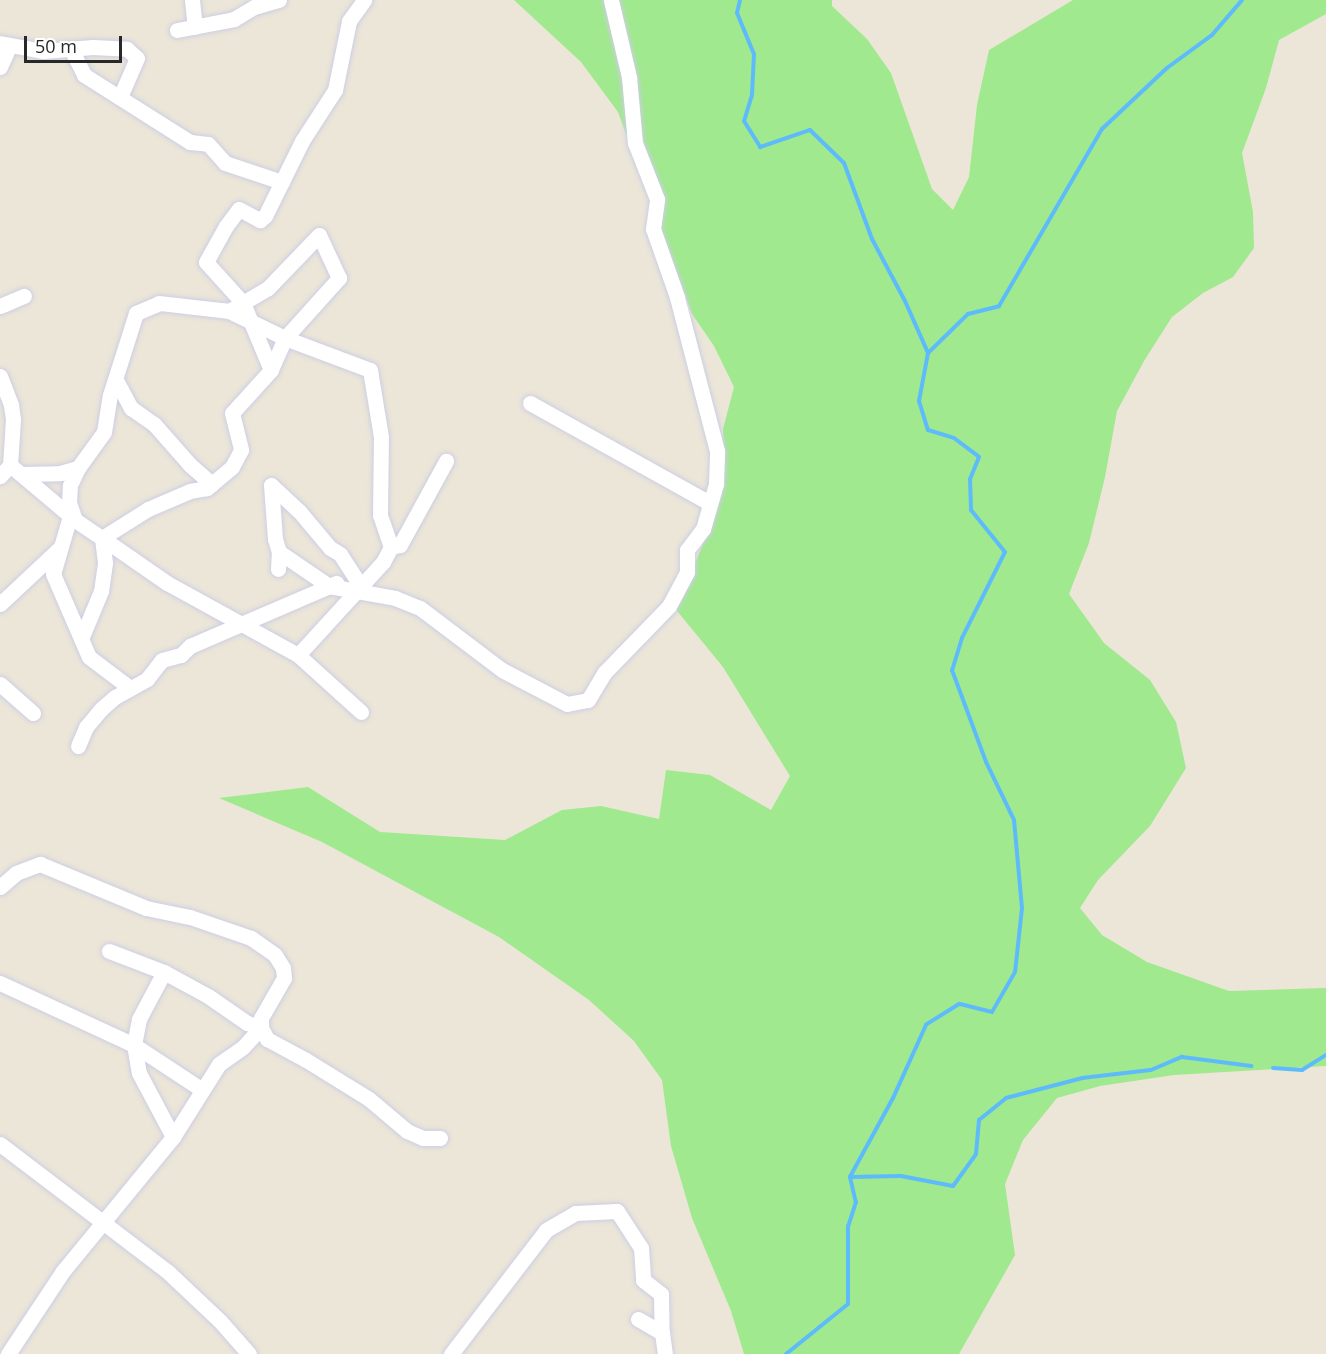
<!DOCTYPE html>
<style>
body{margin:0}
#map{position:relative;width:1326px;height:1354px;overflow:hidden;background:#ece6d8;font-family:"Open Sans",sans-serif}
div>[style]{position:absolute}
.green>*{inset:0;background:#a0e98e}
.stream>*{height:4px;margin:-2px;padding:0 2px;transform-origin:2px;border-radius:2px;background:#5ebbfb}
.roads{filter:drop-shadow(0 0 2px #cdcee3) drop-shadow(0 0 2px #cdcee3)}
.minor>*{height:15px;margin:-7.5px;padding:0 7.5px;transform-origin:7.5px;border-radius:7.5px;background:#fff}
span{translate:-50% -50%;white-space:nowrap;text-align:center;line-height:1.15;-webkit-text-stroke:4.5px #fff;paint-order:stroke}
.scale{position:absolute;left:24px;top:36px;width:98px;height:27px;box-sizing:border-box;border:3px solid #282828;border-top:0;padding-left:8px;font-size:18px;line-height:21px;white-space:nowrap;color:#282828;-webkit-text-stroke:4px #fff;paint-order:stroke}
</style>
<div id="map">
<div class="green">
<i style="clip-path:polygon(514px 0,832px 0,832px 6px,867px 39px,891px 73px,932px 189px,953px 210px,969px 177px,977px 105px,989px 50px,1073px 0,1326px 0,1326px 14px,1279px 40px,1266px 88px,1242px 153px,1253px 212px,1254px 248px,1233px 277px,1203px 293px,1172px 317px,1144px 361px,1117px 411px,1105px 477px,1089px 543px,1069px 594px,1104px 643px,1150px 680px,1176px 722px,1186px 768px,1150px 826px,1098px 880px,1080px 908px,1102px 935px,1147px 962px,1229px 991px,1326px 988px,1326px 1066px,1174px 1075px,1100px 1086px,1057px 1098px,1023px 1140px,1005px 1184px,1015px 1255px,959px 1354px,744px 1354px,731px 1311px,692px 1218px,671px 1146px,662px 1080px,634px 1041px,589px 1000px,499px 937px,322px 842px,219px 798px,308px 787px,380px 832px,505px 840px,562px 810px,601px 806px,659px 819px,666px 770px,710px 775px,771px 810px,790px 776px,723px 667px,673px 606px,691px 574px,706px 536px,724px 460px,723px 429px,734px 387px,714px 346px,692px 314px,618px 112px,581px 62px)"></i>
</div>
<div class="stream">
<i style="left:740px;top:0;width:13px;rotate:103deg"></i>
<i style="left:737px;top:13px;width:44px;rotate:67.5deg"></i>
<i style="left:754px;top:54px;width:41px;rotate:92.8deg"></i>
<i style="left:752px;top:95px;width:27px;rotate:107deg"></i>
<i style="left:744px;top:121px;width:31px;rotate:58deg"></i>
<i style="left:760px;top:147px;width:53px;rotate:-18.8deg"></i>
<i style="left:810px;top:130px;width:47px;rotate:44.1deg"></i>
<i style="left:844px;top:163px;width:81px;rotate:69.8deg"></i>
<i style="left:872px;top:239px;width:70px;rotate:62deg"></i>
<i style="left:905px;top:301px;width:57px;rotate:66.1deg"></i>
<i style="left:928px;top:353px;width:49px;rotate:100.6deg"></i>
<i style="left:919px;top:401px;width:30px;rotate:73deg"></i>
<i style="left:928px;top:430px;width:27px;rotate:17deg"></i>
<i style="left:954px;top:438px;width:31px;rotate:37deg"></i>
<i style="left:979px;top:457px;width:24px;rotate:112deg"></i>
<i style="left:970px;top:479px;width:31px;rotate:88deg"></i>
<i style="left:971px;top:510px;width:54px;rotate:51deg"></i>
<i style="left:1005px;top:552px;width:96px;rotate:116.6deg"></i>
<i style="left:962px;top:638px;width:34px;rotate:107deg"></i>
<i style="left:952px;top:670px;width:98px;rotate:69.7deg"></i>
<i style="left:986px;top:762px;width:64px;rotate:64.2deg"></i>
<i style="left:1014px;top:820px;width:88px;rotate:84.8deg"></i>
<i style="left:1022px;top:908px;width:64px;rotate:96.2deg"></i>
<i style="left:1015px;top:972px;width:46px;rotate:119.9deg"></i>
<i style="left:992px;top:1012px;width:34px;rotate:-166deg"></i>
<i style="left:959px;top:1004px;width:39px;rotate:148deg"></i>
<i style="left:926px;top:1025px;width:80px;rotate:114.3deg"></i>
<i style="left:893px;top:1098px;width:90px;rotate:118.6deg"></i>
<i style="left:850px;top:1177px;width:26px;rotate:77deg"></i>
<i style="left:856px;top:1202px;width:25px;rotate:108deg"></i>
<i style="left:848px;top:1226px;width:78px;rotate:90deg"></i>
<i style="left:848px;top:1304px;width:80px;rotate:141.1deg"></i>
<i style="left:928px;top:353px;width:56px;rotate:-44.3deg"></i>
<i style="left:968px;top:314px;width:32px;rotate:-14deg"></i>
<i style="left:999px;top:306px;width:205px;rotate:-59.8deg"></i>
<i style="left:1102px;top:129px;width:89px;rotate:-43.2deg"></i>
<i style="left:1167px;top:68px;width:56px;rotate:-36.3deg"></i>
<i style="left:1212px;top:35px;width:46px;rotate:-49.4deg"></i>
<i style="left:1273px;top:1068px;width:29px;rotate:4deg"></i>
<i style="left:1302px;top:1070px;width:28px;rotate:-32deg"></i>
<i style="left:850px;top:1177px;width:51px;rotate:-1.1deg"></i>
<i style="left:901px;top:1176px;width:53px;rotate:10.9deg"></i>
<i style="left:953px;top:1186px;width:39px;rotate:-54deg"></i>
<i style="left:976px;top:1154px;width:34px;rotate:-85deg"></i>
<i style="left:979px;top:1120px;width:35px;rotate:-39deg"></i>
<i style="left:1006px;top:1098px;width:79px;rotate:-14.7deg"></i>
<i style="left:1082px;top:1078px;width:69px;rotate:-6.6deg"></i>
<i style="left:1151px;top:1070px;width:34px;rotate:-23deg"></i>
<i style="left:1182px;top:1057px;width:70px;rotate:7.4deg"></i>
</div>
<div class="roads">
<div class="minor">
<i style="left:192px;top:0;width:27px;rotate:84deg"></i>
<i style="left:177px;top:30px;width:58px;rotate:-10.9deg"></i>
<i style="left:234px;top:19px;width:23px;rotate:-31deg"></i>
<i style="left:254px;top:7px;width:26px;rotate:-16deg"></i>
<i style="left:0;top:43px;width:44px;rotate:10.5deg"></i>
<i style="left:43px;top:51px;width:50px;rotate:-4.6deg"></i>
<i style="left:93px;top:47px;width:34px;rotate:3deg"></i>
<i style="left:127px;top:49px;width:13px;rotate:42deg"></i>
<i style="left:137px;top:58px;width:43px;rotate:113.6deg"></i>
<i style="left:71px;top:49px;width:29px;rotate:63deg"></i>
<i style="left:84px;top:75px;width:125px;rotate:32.3deg"></i>
<i style="left:190px;top:142px;width:18px;rotate:6deg"></i>
<i style="left:208px;top:144px;width:25px;rotate:48deg"></i>
<i style="left:225px;top:163px;width:60px;rotate:18.4deg"></i>
<i style="left:0;top:67px;width:24px;rotate:-66deg"></i>
<i style="left:0;top:306px;width:26px;rotate:-23deg"></i>
<i style="left:271px;top:370px;width:73px;rotate:-112.7deg"></i>
<i style="left:243px;top:303px;width:55px;rotate:-132.1deg"></i>
<i style="left:206px;top:262px;width:41px;rotate:-60.9deg"></i>
<i style="left:226px;top:226px;width:21px;rotate:-53deg"></i>
<i style="left:239px;top:209px;width:24px;rotate:28deg"></i>
<i style="left:260px;top:220px;width:6px;rotate:-39deg"></i>
<i style="left:265px;top:216px;width:84px;rotate:-63.7deg"></i>
<i style="left:302px;top:141px;width:61px;rotate:-57.1deg"></i>
<i style="left:335px;top:90px;width:70px;rotate:-78.5deg"></i>
<i style="left:349px;top:21px;width:26px;rotate:-54deg"></i>
<i style="left:0;top:376px;width:31px;rotate:69deg"></i>
<i style="left:11px;top:405px;width:14px;rotate:82deg"></i>
<i style="left:13px;top:419px;width:46px;rotate:93.7deg"></i>
<i style="left:10px;top:465px;width:15px;rotate:132deg"></i>
<i style="left:116px;top:380px;width:32px;rotate:62deg"></i>
<i style="left:131px;top:408px;width:28px;rotate:35deg"></i>
<i style="left:154px;top:424px;width:55px;rotate:48.7deg"></i>
<i style="left:190px;top:465px;width:29px;rotate:41deg"></i>
<i style="left:530px;top:403px;width:206px;rotate:29.1deg"></i>
<i style="left:10px;top:465px;width:85px;rotate:40.2deg"></i>
<i style="left:75px;top:520px;width:32px;rotate:34deg"></i>
<i style="left:102px;top:538px;width:79px;rotate:34.7deg"></i>
<i style="left:167px;top:583px;width:149px;rotate:28.8deg"></i>
<i style="left:298px;top:655px;width:126px;rotate:-47.6deg"></i>
<i style="left:383px;top:562px;width:17px;rotate:-62deg"></i>
<i style="left:391px;top:547px;width:34px;rotate:-109deg"></i>
<i style="left:380px;top:515px;width:78px;rotate:-89.3deg"></i>
<i style="left:381px;top:437px;width:68px;rotate:-99.3deg"></i>
<i style="left:370px;top:370px;width:91px;rotate:-159.4deg"></i>
<i style="left:285px;top:338px;width:81px;rotate:-48deg"></i>
<i style="left:339px;top:278px;width:47px;rotate:-114.9deg"></i>
<i style="left:319px;top:235px;width:74px;rotate:133.9deg"></i>
<i style="left:268px;top:288px;width:45px;rotate:149.5deg"></i>
<i style="left:229px;top:311px;width:62px;rotate:25.7deg"></i>
<i style="left:285px;top:338px;width:35px;rotate:114deg"></i>
<i style="left:271px;top:370px;width:58px;rotate:132.2deg"></i>
<i style="left:232px;top:413px;width:38px;rotate:76deg"></i>
<i style="left:241px;top:450px;width:19px;rotate:118deg"></i>
<i style="left:232px;top:467px;width:33px;rotate:140deg"></i>
<i style="left:207px;top:488px;width:17px;rotate:170deg"></i>
<i style="left:190px;top:491px;width:46px;rotate:156.8deg"></i>
<i style="left:148px;top:509px;width:54px;rotate:147.8deg"></i>
<i style="left:102px;top:538px;width:25px;rotate:83deg"></i>
<i style="left:105px;top:563px;width:28px;rotate:98deg"></i>
<i style="left:101px;top:591px;width:52px;rotate:112.6deg"></i>
<i style="left:21px;top:474px;width:39px;rotate:-1deg"></i>
<i style="left:60px;top:473px;width:19px;rotate:-16deg"></i>
<i style="left:70px;top:516px;width:60px;rotate:106.3deg"></i>
<i style="left:53px;top:574px;width:90px;rotate:66.6deg"></i>
<i style="left:89px;top:657px;width:51px;rotate:37.1deg"></i>
<i style="left:75px;top:520px;width:18px;rotate:-109deg"></i>
<i style="left:69px;top:503px;width:18px;rotate:-87deg"></i>
<i style="left:70px;top:485px;width:19px;rotate:-65deg"></i>
<i style="left:78px;top:468px;width:44px;rotate:-54.2deg"></i>
<i style="left:104px;top:432px;width:37px;rotate:-81deg"></i>
<i style="left:110px;top:395px;width:86px;rotate:-72.4deg"></i>
<i style="left:136px;top:313px;width:25px;rotate:-23deg"></i>
<i style="left:159px;top:303px;width:70px;rotate:6.5deg"></i>
<i style="left:391px;top:547px;width:9px;rotate:-13deg"></i>
<i style="left:400px;top:545px;width:96px;rotate:-61.3deg"></i>
<i style="left:279px;top:552px;width:60px;rotate:34.2deg"></i>
<i style="left:329px;top:586px;width:8px;rotate:-23deg"></i>
<i style="left:278px;top:569px;width:17px;rotate:-87deg"></i>
<i style="left:279px;top:552px;width:14px;rotate:-107deg"></i>
<i style="left:275px;top:539px;width:54px;rotate:-94.2deg"></i>
<i style="left:271px;top:485px;width:38px;rotate:43deg"></i>
<i style="left:299px;top:511px;width:48px;rotate:50deg"></i>
<i style="left:330px;top:548px;width:12px;rotate:31deg"></i>
<i style="left:340px;top:554px;width:38px;rotate:57deg"></i>
<i style="left:0;top:604px;width:83px;rotate:-43.1deg"></i>
<i style="left:298px;top:655px;width:85px;rotate:42.1deg"></i>
<i style="left:0;top:684px;width:44px;rotate:41.3deg"></i>
<i style="left:78px;top:746px;width:21px;rotate:-67deg"></i>
<i style="left:86px;top:727px;width:23px;rotate:-50deg"></i>
<i style="left:101px;top:709px;width:18px;rotate:-41deg"></i>
<i style="left:115px;top:697px;width:37px;rotate:-29deg"></i>
<i style="left:147px;top:679px;width:24px;rotate:-52deg"></i>
<i style="left:162px;top:660px;width:20px;rotate:-15deg"></i>
<i style="left:181px;top:655px;width:13px;rotate:-45deg"></i>
<i style="left:190px;top:646px;width:151px;rotate:-23.3deg"></i>
<i style="left:329px;top:586px;width:67px;rotate:10.3deg"></i>
<i style="left:395px;top:598px;width:27px;rotate:22deg"></i>
<i style="left:420px;top:608px;width:103px;rotate:37.1deg"></i>
<i style="left:502px;top:670px;width:73px;rotate:27.6deg"></i>
<i style="left:567px;top:704px;width:21px;rotate:-11deg"></i>
<i style="left:588px;top:700px;width:33px;rotate:-59deg"></i>
<i style="left:605px;top:672px;width:92px;rotate:-45.9deg"></i>
<i style="left:669px;top:606px;width:38px;rotate:-62deg"></i>
<i style="left:687px;top:572px;width:22px;rotate:-90deg"></i>
<i style="left:687px;top:550px;width:26px;rotate:-53deg"></i>
<i style="left:703px;top:529px;width:47px;rotate:-73.9deg"></i>
<i style="left:716px;top:484px;width:33px;rotate:-88deg"></i>
<i style="left:717px;top:451px;width:159px;rotate:-104.6deg"></i>
<i style="left:677px;top:297px;width:72px;rotate:-109.4deg"></i>
<i style="left:653px;top:229px;width:30px;rotate:-82deg"></i>
<i style="left:657px;top:199px;width:60px;rotate:-111.4deg"></i>
<i style="left:635px;top:143px;width:66px;rotate:-95.2deg"></i>
<i style="left:629px;top:77px;width:79px;rotate:-103.2deg"></i>
<i style="left:0;top:887px;width:21px;rotate:-41deg"></i>
<i style="left:16px;top:873px;width:26px;rotate:-21deg"></i>
<i style="left:40px;top:864px;width:115px;rotate:22.5deg"></i>
<i style="left:146px;top:908px;width:45px;rotate:11.6deg"></i>
<i style="left:190px;top:917px;width:65px;rotate:19deg"></i>
<i style="left:251px;top:938px;width:29px;rotate:35deg"></i>
<i style="left:275px;top:955px;width:15px;rotate:58deg"></i>
<i style="left:283px;top:968px;width:10px;rotate:84deg"></i>
<i style="left:284px;top:978px;width:46px;rotate:119.9deg"></i>
<i style="left:261px;top:1018px;width:10px;rotate:90deg"></i>
<i style="left:261px;top:1028px;width:13px;rotate:61deg"></i>
<i style="left:267px;top:1039px;width:44px;rotate:28.3deg"></i>
<i style="left:306px;top:1060px;width:74px;rotate:31.8deg"></i>
<i style="left:369px;top:1099px;width:50px;rotate:40.1deg"></i>
<i style="left:407px;top:1131px;width:17px;rotate:24deg"></i>
<i style="left:423px;top:1138px;width:17px"></i>
<i style="left:164px;top:972px;width:53px;rotate:118deg"></i>
<i style="left:139px;top:1019px;width:26px;rotate:101deg"></i>
<i style="left:134px;top:1045px;width:28px;rotate:80deg"></i>
<i style="left:139px;top:1073px;width:72px;rotate:62deg"></i>
<i style="left:0;top:983px;width:148px;rotate:24.8deg"></i>
<i style="left:134px;top:1045px;width:80px;rotate:33.3deg"></i>
<i style="left:0;top:1144px;width:211px;rotate:37.3deg"></i>
<i style="left:168px;top:1272px;width:71px;rotate:43.3deg"></i>
<i style="left:220px;top:1321px;width:44px;rotate:48.7deg"></i>
<i style="left:638px;top:1319px;width:28px;rotate:30deg"></i>
<i style="left:662px;top:1333px;width:21px;rotate:82deg"></i>
<i style="left:8px;top:1354px;width:100px;rotate:-56.5deg"></i>
<i style="left:63px;top:1271px;width:173px;rotate:-50.6deg"></i>
<i style="left:173px;top:1137px;width:86px;rotate:-57.8deg"></i>
<i style="left:219px;top:1064px;width:29px;rotate:-35deg"></i>
<i style="left:243px;top:1047px;width:26px;rotate:-47deg"></i>
<i style="left:261px;top:1028px;width:15px;rotate:-160deg"></i>
<i style="left:247px;top:1023px;width:47px;rotate:-145.3deg"></i>
<i style="left:208px;top:996px;width:50px;rotate:-151.4deg"></i>
<i style="left:164px;top:972px;width:59px;rotate:-159.1deg"></i>
<i style="left:451px;top:1354px;width:156px;rotate:-52.5deg"></i>
<i style="left:546px;top:1230px;width:34px;rotate:-30deg"></i>
<i style="left:575px;top:1213px;width:42px;rotate:-2.7deg"></i>
<i style="left:617px;top:1211px;width:44px;rotate:57deg"></i>
<i style="left:641px;top:1248px;width:32px;rotate:86deg"></i>
<i style="left:643px;top:1280px;width:23px;rotate:38deg"></i>
<i style="left:661px;top:1294px;width:39px;rotate:89deg"></i>
</div>
</div>
<div class="scale">50 m</div>
</div>
